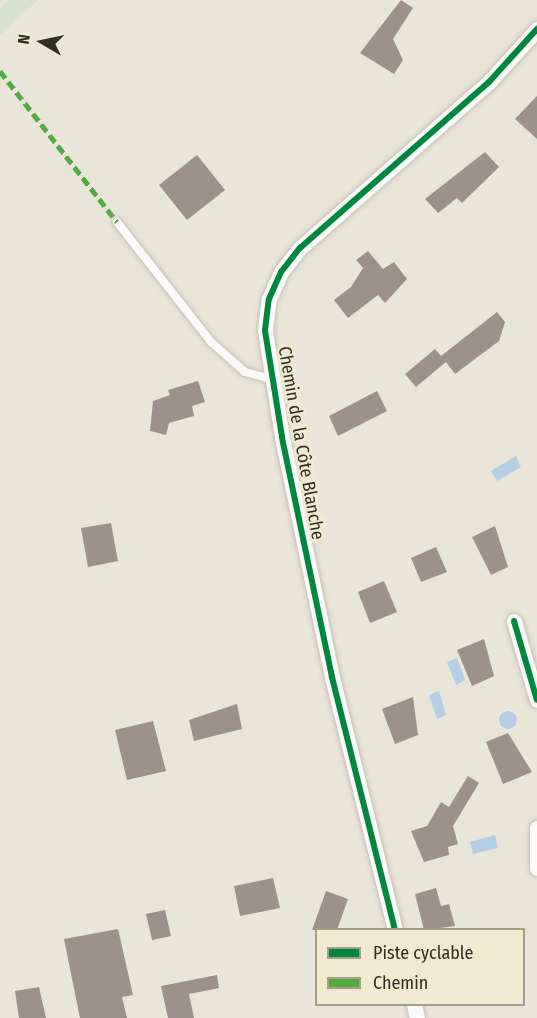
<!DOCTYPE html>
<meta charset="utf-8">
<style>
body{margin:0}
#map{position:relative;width:537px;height:1018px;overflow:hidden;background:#e9e5d8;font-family:"Fira Sans Condensed",sans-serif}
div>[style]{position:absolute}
.green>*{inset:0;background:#d8e3cb}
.water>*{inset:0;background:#b4cee5}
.round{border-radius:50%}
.building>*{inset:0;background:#9d918b}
.roads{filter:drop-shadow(0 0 2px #c6c3b8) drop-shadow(0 0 2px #c6c3b8)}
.service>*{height:8px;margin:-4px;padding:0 4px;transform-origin:4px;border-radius:4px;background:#fcfbf9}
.minor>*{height:15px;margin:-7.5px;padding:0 7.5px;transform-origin:7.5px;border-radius:7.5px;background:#fcfbf9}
.quiet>*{height:4.5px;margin-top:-2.25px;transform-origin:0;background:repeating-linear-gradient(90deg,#54ab44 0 9px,transparent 0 13.5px)}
.cycleway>*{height:6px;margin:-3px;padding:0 3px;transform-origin:3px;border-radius:3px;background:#00873e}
span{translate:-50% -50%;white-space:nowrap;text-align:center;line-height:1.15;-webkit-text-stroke:6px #f1e9d0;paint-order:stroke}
.street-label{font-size:18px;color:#312e24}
.legend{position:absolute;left:315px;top:928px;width:210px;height:78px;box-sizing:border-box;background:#f1e9d0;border:2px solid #a49e8b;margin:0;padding:8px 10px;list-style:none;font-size:18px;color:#312e24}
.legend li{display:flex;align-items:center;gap:12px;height:30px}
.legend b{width:30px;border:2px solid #a49e8b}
.north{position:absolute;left:12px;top:12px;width:60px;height:60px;-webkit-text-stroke:4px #f1e9d0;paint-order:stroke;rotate:279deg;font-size:16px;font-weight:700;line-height:24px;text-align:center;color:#312e24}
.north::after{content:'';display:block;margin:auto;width:21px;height:27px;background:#312e24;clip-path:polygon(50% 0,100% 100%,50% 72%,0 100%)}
</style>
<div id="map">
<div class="green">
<i style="clip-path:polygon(9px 0,38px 0,0 35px,0 9px)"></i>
</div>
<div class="water">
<i style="clip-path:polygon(516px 456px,521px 467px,497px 481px,491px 471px)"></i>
<i style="clip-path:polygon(457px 658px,465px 680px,456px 685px,447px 662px)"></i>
<i style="clip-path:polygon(439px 691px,446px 715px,437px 719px,429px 695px)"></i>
<i class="round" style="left:499px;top:711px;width:18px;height:18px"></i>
<i style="clip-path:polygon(495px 835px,498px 848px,473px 854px,470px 842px)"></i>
</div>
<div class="building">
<i style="clip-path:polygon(401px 0,413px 8px,393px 39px,403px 60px,394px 74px,360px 53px)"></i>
<i style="clip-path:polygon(537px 96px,537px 139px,515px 119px)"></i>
<i style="clip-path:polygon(485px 152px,499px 167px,462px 203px,457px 198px,438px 213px,425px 199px)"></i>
<i style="clip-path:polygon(197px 155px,225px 190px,187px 220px,159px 185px)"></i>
<i style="clip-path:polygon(368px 251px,383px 269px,394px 262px,407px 279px,385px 303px,378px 295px,348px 318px,334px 300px,351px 287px,363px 268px,356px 260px)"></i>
<i style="clip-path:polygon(497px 312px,505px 322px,499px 341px,455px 374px,446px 362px,416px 387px,405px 374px,435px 349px,441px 356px)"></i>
<i style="clip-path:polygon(198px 381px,205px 402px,192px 406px,194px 416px,169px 423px,166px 435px,150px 431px,153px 401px,170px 395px,168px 390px)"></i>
<i style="clip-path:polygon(377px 391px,387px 411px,338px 436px,329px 416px)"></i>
<i style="clip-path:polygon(111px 523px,118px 561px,88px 567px,81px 528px)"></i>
<i style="clip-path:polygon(495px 526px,508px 567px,491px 575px,472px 537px)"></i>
<i style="clip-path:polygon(436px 547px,447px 572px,421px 582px,411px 558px)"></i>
<i style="clip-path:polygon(384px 581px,397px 612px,370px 623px,358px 592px)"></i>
<i style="clip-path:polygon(484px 639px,494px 676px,472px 686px,457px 650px)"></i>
<i style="clip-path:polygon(413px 697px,418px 735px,395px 744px,382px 709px)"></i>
<i style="clip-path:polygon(237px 704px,242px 729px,194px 741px,189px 720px)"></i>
<i style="clip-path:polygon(153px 721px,166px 771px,127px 780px,115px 730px)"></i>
<i style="clip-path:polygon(508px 733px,532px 772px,503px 784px,486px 742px)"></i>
<i style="clip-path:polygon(468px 776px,479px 783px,453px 826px,458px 844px,448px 847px,449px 855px,424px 862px,411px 831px,427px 826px,441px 802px,449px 807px)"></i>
<i style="clip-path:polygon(273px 878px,280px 908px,240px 916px,234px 886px)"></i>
<i style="clip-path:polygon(436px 888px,441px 906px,449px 904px,455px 926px,424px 930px,415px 894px)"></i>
<i style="clip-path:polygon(326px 891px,348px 899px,337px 930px,312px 930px)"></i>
<i style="clip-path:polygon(165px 910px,171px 936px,152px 940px,146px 914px)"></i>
<i style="clip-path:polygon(118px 929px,133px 995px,122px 997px,127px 1018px,80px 1018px,64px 939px)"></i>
<i style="clip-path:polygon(217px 975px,219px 988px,189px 994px,194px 1018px,168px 1018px,161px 986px)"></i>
<i style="clip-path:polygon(39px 987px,46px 1018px,19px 1018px,15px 991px)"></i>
</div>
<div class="roads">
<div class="service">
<i style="left:117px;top:222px;width:152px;rotate:51.9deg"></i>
<i style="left:211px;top:342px;width:45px;rotate:41.4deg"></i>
<i style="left:245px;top:372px;width:27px;rotate:15deg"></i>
</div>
<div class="minor">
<i style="left:514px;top:621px;width:82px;rotate:73.8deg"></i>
<i style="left:537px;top:828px;width:40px;rotate:90deg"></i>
<i style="left:395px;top:930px;width:261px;rotate:-104deg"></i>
<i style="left:332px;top:677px;width:239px;rotate:-101.8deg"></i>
<i style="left:283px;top:443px;width:114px;rotate:-99.1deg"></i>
<i style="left:265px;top:330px;width:31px;rotate:-83deg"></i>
<i style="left:269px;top:299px;width:30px;rotate:-66deg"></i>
<i style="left:281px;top:272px;width:31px;rotate:-52deg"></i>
<i style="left:300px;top:248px;width:252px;rotate:-41.3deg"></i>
<i style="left:489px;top:82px;width:72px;rotate:-47.8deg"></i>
<i style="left:414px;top:1004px;width:14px;rotate:78deg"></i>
</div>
</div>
<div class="quiet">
<i style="left:0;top:71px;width:191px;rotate:52.2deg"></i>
</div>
<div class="cycleway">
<i style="left:514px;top:621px;width:82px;rotate:73.8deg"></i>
<i style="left:395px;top:930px;width:261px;rotate:-104deg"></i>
<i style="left:332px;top:677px;width:239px;rotate:-101.8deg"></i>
<i style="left:283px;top:443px;width:114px;rotate:-99.1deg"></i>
<i style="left:265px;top:330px;width:31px;rotate:-83deg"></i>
<i style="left:269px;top:299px;width:30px;rotate:-66deg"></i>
<i style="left:281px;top:272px;width:31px;rotate:-52deg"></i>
<i style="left:300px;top:248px;width:252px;rotate:-41.3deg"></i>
<i style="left:489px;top:82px;width:72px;rotate:-47.8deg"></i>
</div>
<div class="street-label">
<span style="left:301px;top:443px;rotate:80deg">Chemin de la Côte Blanche</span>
</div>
<ul class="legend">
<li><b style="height:8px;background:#00873e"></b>Piste cyclable</li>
<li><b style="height:8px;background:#54ab44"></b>Chemin</li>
</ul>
<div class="north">N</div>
</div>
